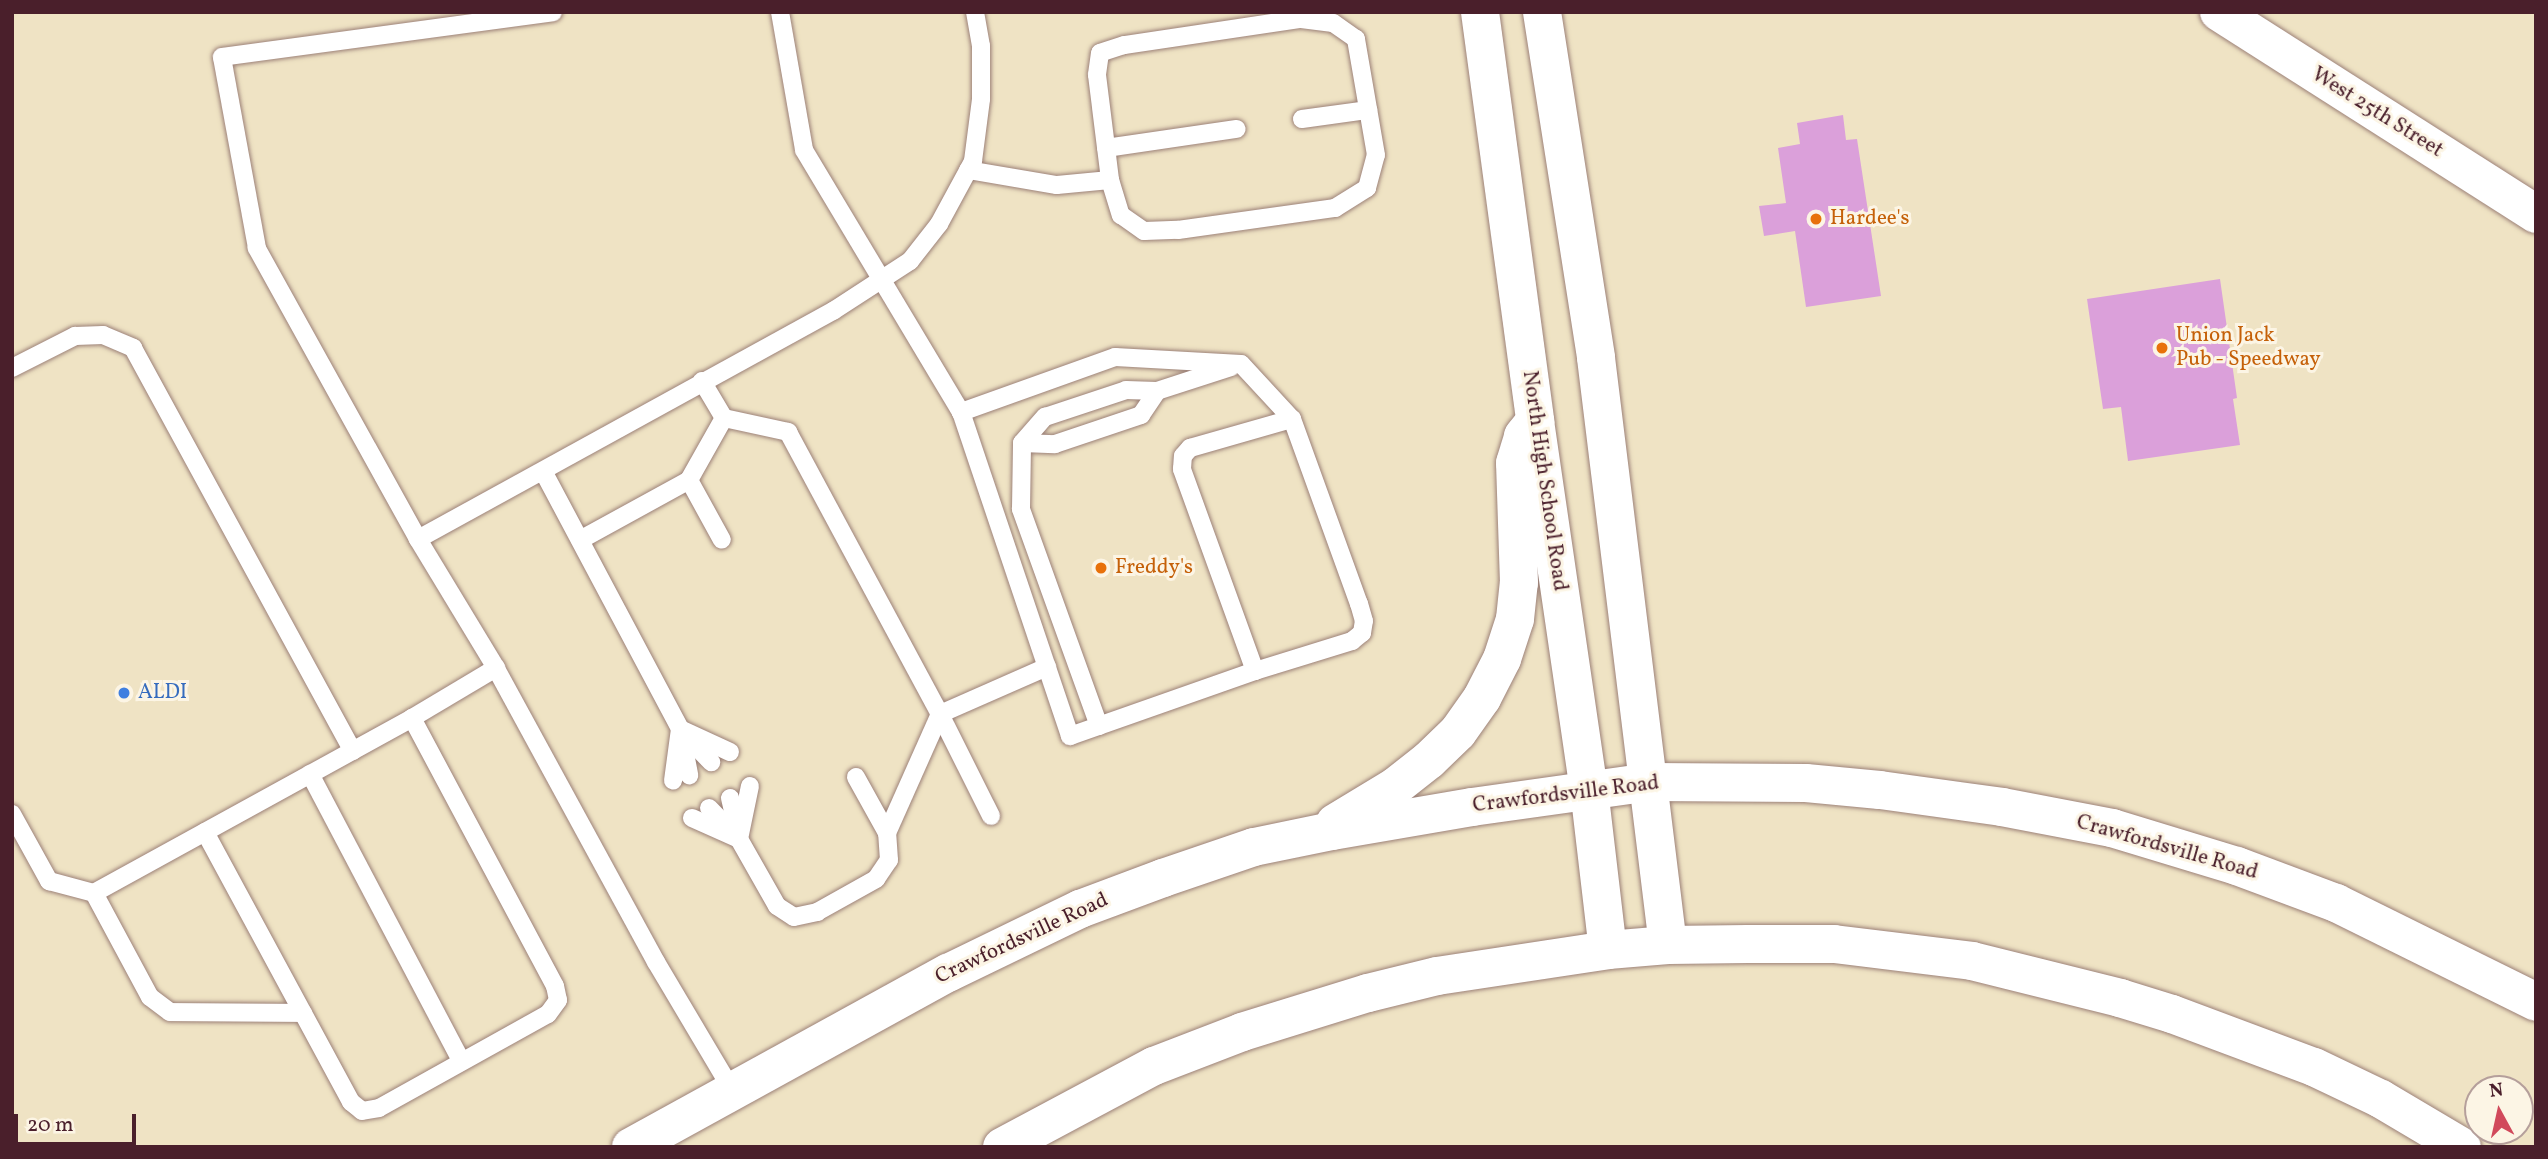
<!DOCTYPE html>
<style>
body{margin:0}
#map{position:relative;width:2548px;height:1159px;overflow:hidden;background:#efe3c4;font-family:Vollkorn,serif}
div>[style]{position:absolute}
.building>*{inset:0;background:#dba0da}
.roads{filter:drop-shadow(0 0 2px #9c8178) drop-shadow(0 0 2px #9c8178)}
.service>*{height:18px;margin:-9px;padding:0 9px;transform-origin:9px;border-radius:9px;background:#fff}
.tertiary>*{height:38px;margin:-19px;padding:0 19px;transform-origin:19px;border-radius:19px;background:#fff}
.primary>*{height:38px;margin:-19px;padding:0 19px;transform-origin:19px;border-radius:19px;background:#fff}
.dots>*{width:19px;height:19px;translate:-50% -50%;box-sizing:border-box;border:4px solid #fcf5e5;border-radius:50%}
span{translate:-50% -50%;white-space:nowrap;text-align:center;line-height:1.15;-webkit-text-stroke:6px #fcf5e5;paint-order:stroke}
.street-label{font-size:21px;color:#4a1f2b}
.food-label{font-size:21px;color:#c56008}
.left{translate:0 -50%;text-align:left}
.shop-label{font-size:21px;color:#366cbe}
.frame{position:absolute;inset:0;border:14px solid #4a1f2b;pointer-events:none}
.north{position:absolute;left:2464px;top:1075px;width:70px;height:70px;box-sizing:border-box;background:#fcf5e5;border:2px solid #b59f9b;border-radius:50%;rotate:352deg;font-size:19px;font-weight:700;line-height:28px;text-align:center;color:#4a1f2b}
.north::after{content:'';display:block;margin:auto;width:24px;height:32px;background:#d1495b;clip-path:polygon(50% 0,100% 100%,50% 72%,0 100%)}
.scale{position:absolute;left:14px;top:1114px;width:122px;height:32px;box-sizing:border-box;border:4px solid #4a1f2b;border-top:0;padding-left:9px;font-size:21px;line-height:24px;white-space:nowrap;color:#4a1f2b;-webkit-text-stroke:5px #fcf5e5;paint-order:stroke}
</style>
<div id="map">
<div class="building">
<i style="clip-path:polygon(1843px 115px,1846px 140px,1857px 139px,1881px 296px,1806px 307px,1795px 231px,1764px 236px,1759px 206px,1786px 203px,1778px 148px,1800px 144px,1797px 123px)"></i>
<i style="clip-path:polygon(2220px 279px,2237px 398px,2233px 399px,2240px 445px,2128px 461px,2121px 407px,2103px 409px,2087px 299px)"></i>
</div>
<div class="roads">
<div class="service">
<i style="left:780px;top:12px;width:140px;rotate:80.1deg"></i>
<i style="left:804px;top:150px;width:305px;rotate:59.1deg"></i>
<i style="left:961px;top:412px;width:342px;rotate:71.4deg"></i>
<i style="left:1070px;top:736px;width:196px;rotate:-19.4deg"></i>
<i style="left:1255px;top:671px;width:102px;rotate:-17.2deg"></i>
<i style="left:1352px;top:641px;width:13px;rotate:-39deg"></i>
<i style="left:1362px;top:633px;width:12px;rotate:-81deg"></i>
<i style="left:1364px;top:621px;width:18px;rotate:-106deg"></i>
<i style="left:1359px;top:604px;width:197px;rotate:-109.9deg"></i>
<i style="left:1292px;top:419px;width:75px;rotate:-132.8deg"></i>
<i style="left:1241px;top:364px;width:126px;rotate:-176.8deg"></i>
<i style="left:1115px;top:357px;width:164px;rotate:160.3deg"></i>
<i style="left:1302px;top:119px;width:67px;rotate:-7.8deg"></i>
<i style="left:1106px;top:148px;width:132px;rotate:-8.3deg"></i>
<i style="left:968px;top:170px;width:90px;rotate:9.6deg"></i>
<i style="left:1057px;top:185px;width:53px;rotate:-5.4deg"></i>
<i style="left:1110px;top:180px;width:37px;rotate:73deg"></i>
<i style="left:1121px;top:215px;width:28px;rotate:35deg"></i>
<i style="left:1144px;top:231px;width:34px;rotate:-2deg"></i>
<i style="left:1178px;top:230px;width:159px;rotate:-8deg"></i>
<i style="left:1335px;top:208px;width:38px;rotate:-32deg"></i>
<i style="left:1367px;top:188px;width:34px;rotate:-75deg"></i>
<i style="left:1376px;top:155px;width:118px;rotate:-99.8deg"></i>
<i style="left:1356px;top:39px;width:28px;rotate:-145deg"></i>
<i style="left:1333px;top:23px;width:34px;rotate:-173deg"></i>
<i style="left:1299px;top:19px;width:177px;rotate:171.5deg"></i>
<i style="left:1124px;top:45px;width:25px;rotate:162deg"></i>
<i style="left:1100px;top:53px;width:22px;rotate:98deg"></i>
<i style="left:1097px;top:75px;width:106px;rotate:82.9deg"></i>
<i style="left:12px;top:368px;width:71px;rotate:-26.9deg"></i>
<i style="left:75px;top:336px;width:28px;rotate:-2deg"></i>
<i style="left:103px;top:335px;width:33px;rotate:23deg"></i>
<i style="left:133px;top:348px;width:459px;rotate:61.4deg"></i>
<i style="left:702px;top:381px;width:43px;rotate:59.3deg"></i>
<i style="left:724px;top:418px;width:66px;rotate:12.3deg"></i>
<i style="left:788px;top:432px;width:320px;rotate:61.7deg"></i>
<i style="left:940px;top:714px;width:114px;rotate:63.4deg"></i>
<i style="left:1022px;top:443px;width:33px;rotate:2deg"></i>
<i style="left:1055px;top:444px;width:91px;rotate:-18.6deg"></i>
<i style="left:1141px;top:415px;width:29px;rotate:-56deg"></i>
<i style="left:543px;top:471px;width:292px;rotate:62deg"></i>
<i style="left:680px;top:729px;width:52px;rotate:97.7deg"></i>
<i style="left:689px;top:480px;width:68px;rotate:61.2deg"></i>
<i style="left:418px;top:539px;width:333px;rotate:-119deg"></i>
<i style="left:257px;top:248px;width:194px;rotate:-100.4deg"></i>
<i style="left:222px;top:57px;width:334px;rotate:-7.7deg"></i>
<i style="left:580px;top:540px;width:124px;rotate:-28.8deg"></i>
<i style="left:689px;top:480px;width:71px;rotate:-60.6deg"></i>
<i style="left:1255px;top:671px;width:215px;rotate:-109.9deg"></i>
<i style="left:1182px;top:469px;width:13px;rotate:-86deg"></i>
<i style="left:1183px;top:456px;width:11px;rotate:-49deg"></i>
<i style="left:1190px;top:448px;width:106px;rotate:-15.9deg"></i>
<i style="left:1099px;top:726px;width:231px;rotate:-109.8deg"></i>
<i style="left:1021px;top:509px;width:66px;rotate:-89.1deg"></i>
<i style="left:1022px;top:443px;width:35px;rotate:-49deg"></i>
<i style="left:1045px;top:417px;width:85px;rotate:-18.4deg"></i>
<i style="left:1126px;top:390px;width:31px;rotate:2deg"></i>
<i style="left:1157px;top:391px;width:78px;rotate:-18deg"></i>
<i style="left:680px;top:729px;width:55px;rotate:24.7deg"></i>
<i style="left:687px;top:737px;width:35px;rotate:46deg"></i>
<i style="left:683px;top:743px;width:33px;rotate:79deg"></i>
<i style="left:310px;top:774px;width:323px;rotate:62.2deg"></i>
<i style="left:730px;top:798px;width:35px;rotate:77deg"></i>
<i style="left:709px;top:808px;width:33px;rotate:46deg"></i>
<i style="left:12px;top:814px;width:77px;rotate:61.1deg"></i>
<i style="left:49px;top:881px;width:47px;rotate:14.9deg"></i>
<i style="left:94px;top:893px;width:363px;rotate:-28.8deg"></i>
<i style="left:412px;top:718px;width:98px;rotate:-30.8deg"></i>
<i style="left:692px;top:818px;width:51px;rotate:24.1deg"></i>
<i style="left:739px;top:839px;width:77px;rotate:60.4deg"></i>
<i style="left:777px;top:906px;width:20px;rotate:33deg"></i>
<i style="left:794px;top:917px;width:24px;rotate:-12deg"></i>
<i style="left:817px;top:912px;width:68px;rotate:-29.2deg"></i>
<i style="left:876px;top:879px;width:23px;rotate:-56deg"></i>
<i style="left:889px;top:860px;width:27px;rotate:-94deg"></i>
<i style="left:887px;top:833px;width:64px;rotate:-119deg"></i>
<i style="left:205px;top:832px;width:307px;rotate:61.6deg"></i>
<i style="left:351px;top:1102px;width:14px;rotate:39deg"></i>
<i style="left:362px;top:1111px;width:17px;rotate:-10deg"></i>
<i style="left:379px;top:1108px;width:193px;rotate:-29.1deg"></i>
<i style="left:548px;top:1014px;width:17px;rotate:-54deg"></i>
<i style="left:558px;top:1000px;width:14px;rotate:-102deg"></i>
<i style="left:555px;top:986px;width:304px;rotate:-118.1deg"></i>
<i style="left:887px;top:833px;width:130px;rotate:-66deg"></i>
<i style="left:940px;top:714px;width:117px;rotate:-23.7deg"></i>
<i style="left:739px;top:839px;width:54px;rotate:-78.3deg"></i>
<i style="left:94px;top:893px;width:118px;rotate:61.7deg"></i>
<i style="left:150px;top:997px;width:25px;rotate:37deg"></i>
<i style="left:170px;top:1012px;width:133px;rotate:0.4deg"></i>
<i style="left:732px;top:1090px;width:149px;rotate:-120.7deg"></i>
<i style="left:656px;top:962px;width:335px;rotate:-118.6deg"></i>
<i style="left:496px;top:668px;width:151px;rotate:-121.2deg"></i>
<i style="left:418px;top:539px;width:474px;rotate:-28.8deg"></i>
<i style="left:833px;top:311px;width:92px;rotate:-33deg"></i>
<i style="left:910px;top:261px;width:47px;rotate:-51.9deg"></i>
<i style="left:939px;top:224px;width:72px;rotate:-61.6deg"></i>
<i style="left:973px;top:161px;width:63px;rotate:-82.6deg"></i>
<i style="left:981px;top:99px;width:53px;rotate:-90deg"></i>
<i style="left:981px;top:46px;width:35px;rotate:-100deg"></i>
</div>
<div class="tertiary">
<i style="left:1480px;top:12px;width:413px;rotate:82.3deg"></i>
<i style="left:1535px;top:421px;width:372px;rotate:81.7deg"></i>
<i style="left:1589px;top:789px;width:162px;rotate:83.3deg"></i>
<i style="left:1542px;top:12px;width:350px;rotate:81.1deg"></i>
<i style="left:1596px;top:358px;width:591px;rotate:83.01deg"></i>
<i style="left:2219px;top:12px;width:376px;rotate:32.5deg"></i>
</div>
<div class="primary">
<i style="left:1335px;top:823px;width:71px;rotate:-31.2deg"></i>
<i style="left:1396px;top:786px;width:42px;rotate:-38.2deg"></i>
<i style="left:1429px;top:760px;width:40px;rotate:-44deg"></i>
<i style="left:1458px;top:732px;width:42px;rotate:-54.8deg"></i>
<i style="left:1482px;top:698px;width:44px;rotate:-62.9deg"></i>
<i style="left:1502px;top:659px;width:42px;rotate:-72deg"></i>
<i style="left:1515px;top:619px;width:36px;rotate:-84deg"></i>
<i style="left:1519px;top:583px;width:120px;rotate:-91.9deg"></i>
<i style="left:1515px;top:463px;width:28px;rotate:-73deg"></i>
<i style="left:1523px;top:436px;width:19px;rotate:-51deg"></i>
<i style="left:631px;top:1147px;width:362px;rotate:-28.8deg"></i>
<i style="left:948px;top:973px;width:147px;rotate:-25.9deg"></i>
<i style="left:1080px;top:909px;width:89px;rotate:-20.5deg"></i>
<i style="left:1163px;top:878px;width:96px;rotate:-18.8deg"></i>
<i style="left:1254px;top:847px;width:80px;rotate:-11.6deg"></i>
<i style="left:1332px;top:831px;width:142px;rotate:-9.7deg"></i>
<i style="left:1472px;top:807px;width:179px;rotate:-8deg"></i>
<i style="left:1649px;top:782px;width:157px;rotate:0.4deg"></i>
<i style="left:1806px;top:783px;width:74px;rotate:5.4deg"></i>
<i style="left:1880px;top:790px;width:123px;rotate:7.9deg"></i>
<i style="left:2002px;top:807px;width:112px;rotate:10.8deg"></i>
<i style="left:2112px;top:828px;width:131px;rotate:16.9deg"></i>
<i style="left:2237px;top:866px;width:106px;rotate:20.5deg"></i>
<i style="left:2336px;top:903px;width:223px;rotate:26.3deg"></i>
<i style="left:1002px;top:1147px;width:172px;rotate:-28.1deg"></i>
<i style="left:1154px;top:1066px;width:94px;rotate:-21.1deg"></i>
<i style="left:1242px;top:1032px;width:132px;rotate:-17.2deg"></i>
<i style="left:1368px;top:993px;width:71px;rotate:-13.8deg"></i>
<i style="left:1437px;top:976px;width:173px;rotate:-8.6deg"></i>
<i style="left:1608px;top:950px;width:60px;rotate:-4.8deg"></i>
<i style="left:1668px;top:945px;width:80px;rotate:-0.7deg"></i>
<i style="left:1748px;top:944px;width:86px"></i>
<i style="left:1834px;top:944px;width:139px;rotate:7deg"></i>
<i style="left:1972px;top:961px;width:153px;rotate:14deg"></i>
<i style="left:2120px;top:998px;width:54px;rotate:17.1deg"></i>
<i style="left:2172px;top:1014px;width:152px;rotate:20.5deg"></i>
<i style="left:2314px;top:1067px;width:74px;rotate:25.5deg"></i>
<i style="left:2381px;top:1099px;width:94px;rotate:30.7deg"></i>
</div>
</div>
<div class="dots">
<i style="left:1816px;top:219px;background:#e8710a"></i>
<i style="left:2162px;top:348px;background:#e8710a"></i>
<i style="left:1101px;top:568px;background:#e8710a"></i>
<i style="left:124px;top:693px;background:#3f7fe0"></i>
</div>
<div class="street-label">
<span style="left:2377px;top:113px;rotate:32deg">West 25th Street</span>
<span style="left:1544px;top:481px;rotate:82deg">North High School Road</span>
<span style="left:1566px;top:795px;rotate:-7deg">Crawfordsville Road</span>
<span style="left:2167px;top:848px;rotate:16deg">Crawfordsville Road</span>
<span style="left:1022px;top:939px;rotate:-25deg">Crawfordsville Road</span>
</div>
<div class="food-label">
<span class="left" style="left:1830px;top:219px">Hardee's</span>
<span class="left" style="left:2176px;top:348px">Union Jack<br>Pub - Speedway</span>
<span class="left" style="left:1115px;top:568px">Freddy's</span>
</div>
<div class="shop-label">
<span class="left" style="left:138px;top:693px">ALDI</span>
</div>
<div class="frame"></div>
<div class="north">N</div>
<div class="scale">20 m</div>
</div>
